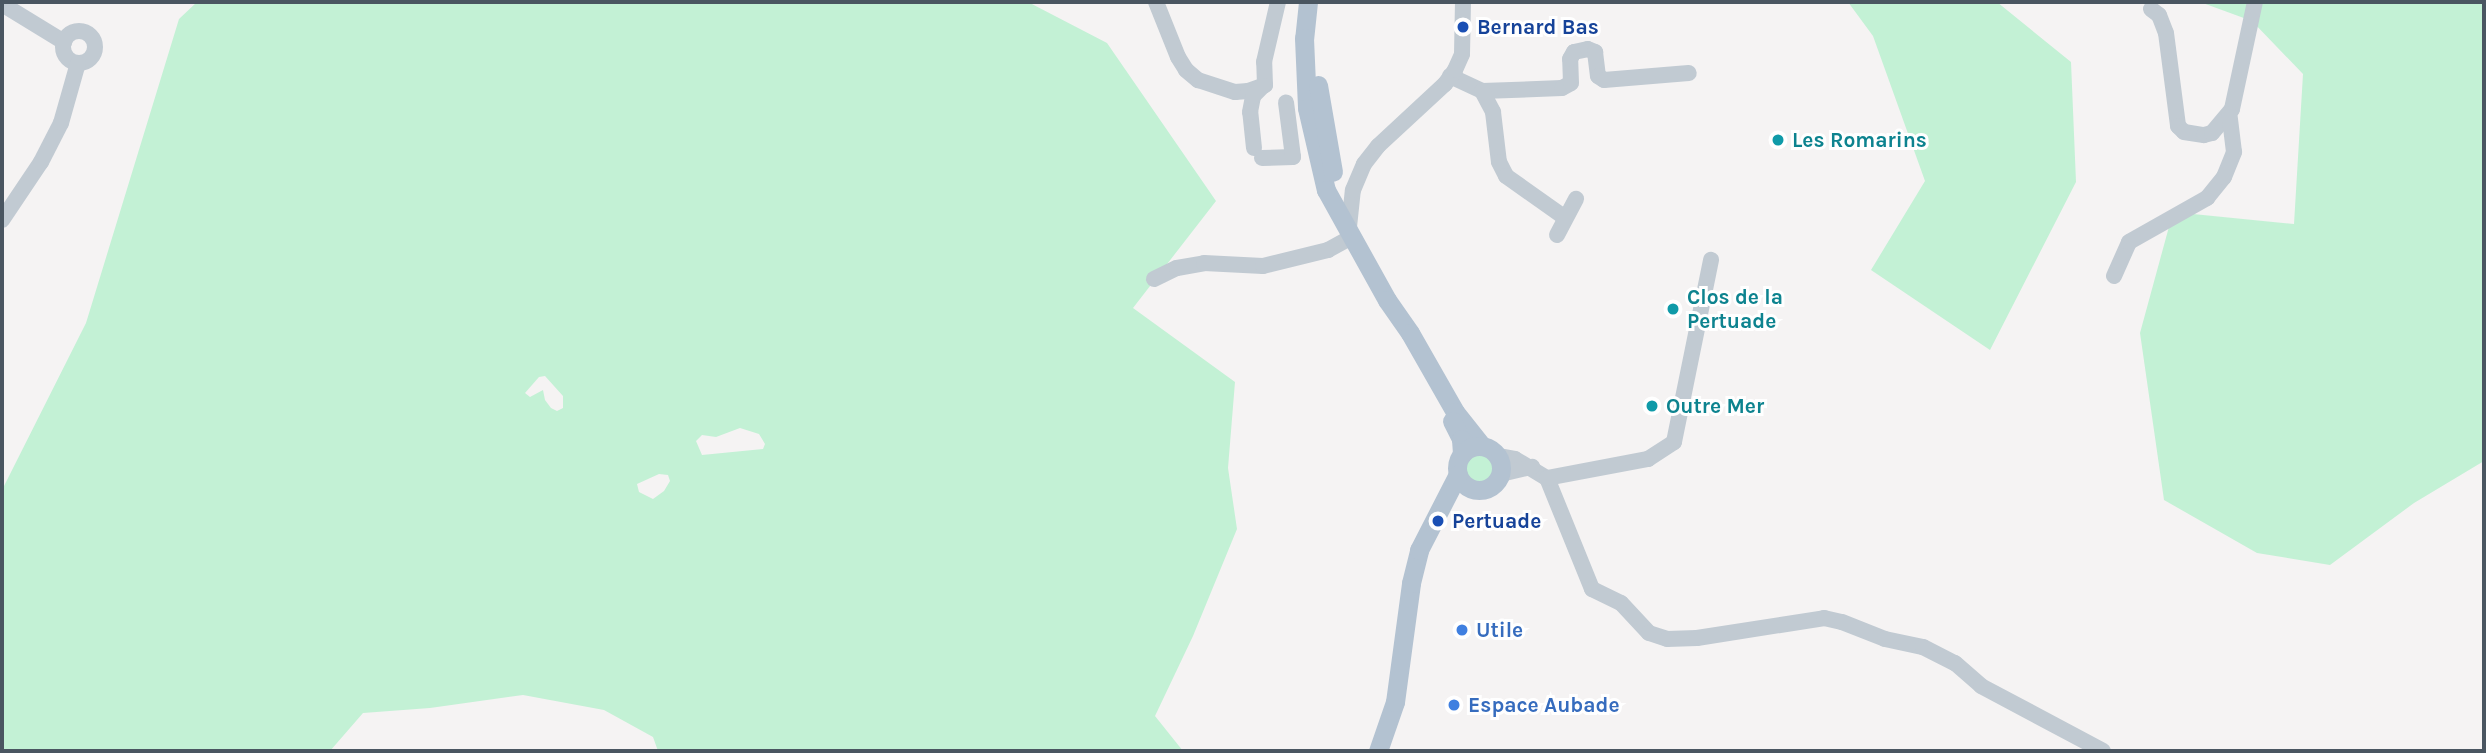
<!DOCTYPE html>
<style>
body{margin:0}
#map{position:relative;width:2486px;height:753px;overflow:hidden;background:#f5f3f3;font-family:Karla,sans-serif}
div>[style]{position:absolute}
.green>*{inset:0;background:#c3f1d5}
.round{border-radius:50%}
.minor>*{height:16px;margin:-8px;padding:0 8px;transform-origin:8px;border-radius:8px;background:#c1cad2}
.minor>.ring{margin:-8px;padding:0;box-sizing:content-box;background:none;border:16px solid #c1cad2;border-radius:50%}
.major>*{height:19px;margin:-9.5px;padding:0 9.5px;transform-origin:9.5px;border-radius:9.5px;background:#b3c2d1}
.major>.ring{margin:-9.5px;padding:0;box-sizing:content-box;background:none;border:19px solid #b3c2d1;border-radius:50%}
.dots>*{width:19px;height:19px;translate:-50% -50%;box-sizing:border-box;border:4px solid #fff;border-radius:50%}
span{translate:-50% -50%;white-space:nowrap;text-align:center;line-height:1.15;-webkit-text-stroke:6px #fff;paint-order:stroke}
.transit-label{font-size:21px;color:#164399;font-weight:700}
.left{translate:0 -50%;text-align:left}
.culture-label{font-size:21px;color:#0d838f;font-weight:700}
.shop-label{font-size:21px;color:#366cbe;font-weight:700}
.frame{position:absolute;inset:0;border:4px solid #4a5661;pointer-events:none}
</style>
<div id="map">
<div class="green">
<i style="clip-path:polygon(evenodd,197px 2px,1028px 2px,1107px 43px,1216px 201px,1133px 308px,1235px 382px,1228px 468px,1237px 529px,1193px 636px,1155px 716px,1183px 751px,658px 751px,653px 737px,604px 710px,523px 695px,430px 708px,363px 713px,330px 751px,2px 751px,2px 490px,86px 323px,179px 19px,197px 2px,545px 376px,563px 396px,563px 408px,557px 411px,551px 408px,545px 400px,543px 390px,530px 397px,525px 393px,539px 377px,545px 376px,197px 2px,740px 428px,759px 434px,765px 444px,763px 449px,702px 455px,696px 441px,702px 435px,716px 437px,740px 428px,197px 2px,659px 474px,668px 475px,670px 481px,664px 491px,653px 499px,639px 492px,637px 484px,659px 474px)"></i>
<i style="clip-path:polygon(1848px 2px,1997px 2px,2071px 62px,2076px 182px,1990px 350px,1871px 270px,1925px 181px,1873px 36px)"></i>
<i style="clip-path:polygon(2200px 2px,2484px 2px,2484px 461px,2414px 503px,2330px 565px,2257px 553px,2164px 500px,2140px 333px,2173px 212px,2294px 224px,2303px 74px,2252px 21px)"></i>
<i class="round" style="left:1459px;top:447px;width:42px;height:42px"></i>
</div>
<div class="minor">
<i style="left:1156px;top:2px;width:59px;rotate:68.2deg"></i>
<i style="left:1178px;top:57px;width:15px;rotate:58deg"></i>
<i style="left:1186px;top:70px;width:16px;rotate:40deg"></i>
<i style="left:1198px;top:80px;width:39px;rotate:18deg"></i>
<i style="left:1235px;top:92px;width:13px;rotate:-4deg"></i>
<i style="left:1248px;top:91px;width:18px;rotate:-19deg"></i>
<i style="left:2px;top:4px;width:73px;rotate:31.5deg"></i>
<i style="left:2151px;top:9px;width:10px;rotate:37deg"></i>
<i style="left:2159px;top:15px;width:19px;rotate:69deg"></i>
<i style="left:2166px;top:33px;width:94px;rotate:82.6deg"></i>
<i style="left:2178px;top:126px;width:8px;rotate:45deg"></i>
<i style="left:2184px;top:132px;width:20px;rotate:9deg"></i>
<i style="left:2204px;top:135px;width:8px;rotate:-14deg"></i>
<i style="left:2212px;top:133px;width:31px;rotate:-50deg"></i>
<i style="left:2232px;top:109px;width:109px;rotate:-77.9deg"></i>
<i class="ring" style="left:63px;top:31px;width:16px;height:16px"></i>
<i style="left:1450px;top:76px;width:35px;rotate:25deg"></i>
<i style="left:1482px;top:91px;width:80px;rotate:-2.1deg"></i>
<i style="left:1562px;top:88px;width:10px;rotate:-29deg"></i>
<i style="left:1571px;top:83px;width:24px;rotate:-92deg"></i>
<i style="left:1570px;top:59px;width:8px;rotate:-60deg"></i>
<i style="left:1574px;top:52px;width:14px;rotate:-12deg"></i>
<i style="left:1588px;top:49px;width:8px;rotate:23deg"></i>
<i style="left:1595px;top:52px;width:24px;rotate:83deg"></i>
<i style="left:1598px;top:76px;width:7px;rotate:34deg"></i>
<i style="left:1604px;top:80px;width:85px;rotate:-4.7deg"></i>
<i style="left:1265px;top:85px;width:23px;rotate:-92deg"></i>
<i style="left:1264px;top:62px;width:62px;rotate:-76.9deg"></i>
<i style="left:1482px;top:91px;width:24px;rotate:62deg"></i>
<i style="left:1493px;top:112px;width:50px;rotate:83.2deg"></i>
<i style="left:1499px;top:162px;width:16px;rotate:63deg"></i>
<i style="left:1506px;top:176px;width:71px;rotate:35.3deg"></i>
<i style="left:1254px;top:148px;width:36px;rotate:-96deg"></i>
<i style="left:1250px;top:112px;width:16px;rotate:-79deg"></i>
<i style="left:1253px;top:96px;width:14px;rotate:-45deg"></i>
<i style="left:1262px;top:158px;width:31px;rotate:-2deg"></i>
<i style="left:1293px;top:157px;width:55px;rotate:-97.3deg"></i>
<i style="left:2px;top:220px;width:70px;rotate:-56.1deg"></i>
<i style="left:41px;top:162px;width:44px;rotate:-62.9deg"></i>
<i style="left:61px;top:123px;width:62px;rotate:-74.2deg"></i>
<i style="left:1349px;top:227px;width:37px;rotate:-84deg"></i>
<i style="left:1353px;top:190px;width:28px;rotate:-67deg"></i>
<i style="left:1364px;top:164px;width:23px;rotate:-52deg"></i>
<i style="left:1378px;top:146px;width:91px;rotate:-42.8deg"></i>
<i style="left:1445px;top:84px;width:17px;rotate:-54deg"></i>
<i style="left:1455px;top:70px;width:17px;rotate:-66deg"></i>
<i style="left:1462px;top:54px;width:52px;rotate:-88.9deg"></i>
<i style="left:1557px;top:235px;width:41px;rotate:-62.2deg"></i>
<i style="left:2114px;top:276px;width:37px;rotate:-66deg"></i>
<i style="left:2129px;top:242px;width:90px;rotate:-29.4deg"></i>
<i style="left:2207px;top:198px;width:27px;rotate:-51deg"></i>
<i style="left:2224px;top:177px;width:27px;rotate:-68deg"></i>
<i style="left:2234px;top:152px;width:38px;rotate:-97deg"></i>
<i style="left:1154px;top:279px;width:25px;rotate:-26deg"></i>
<i style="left:1177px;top:268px;width:27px;rotate:-10deg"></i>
<i style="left:1204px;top:263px;width:59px;rotate:2.9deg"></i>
<i style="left:1263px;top:266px;width:67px;rotate:-13.8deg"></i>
<i style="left:1328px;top:250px;width:25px;rotate:-29deg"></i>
<i style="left:1498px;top:456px;width:17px;rotate:10deg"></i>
<i style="left:1515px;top:459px;width:37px;rotate:31deg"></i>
<i style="left:1547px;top:478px;width:120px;rotate:67.9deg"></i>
<i style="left:1592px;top:589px;width:32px;rotate:26deg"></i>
<i style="left:1621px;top:603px;width:41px;rotate:47deg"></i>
<i style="left:1649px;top:633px;width:19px;rotate:18deg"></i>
<i style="left:1667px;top:639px;width:30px;rotate:-2deg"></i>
<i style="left:1697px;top:638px;width:129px;rotate:-8.9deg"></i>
<i style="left:1824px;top:618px;width:18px;rotate:13deg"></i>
<i style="left:1842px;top:622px;width:46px;rotate:21.6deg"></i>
<i style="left:1885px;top:639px;width:39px;rotate:12deg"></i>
<i style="left:1923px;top:647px;width:36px;rotate:27deg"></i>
<i style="left:1955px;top:663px;width:35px;rotate:41deg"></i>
<i style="left:1981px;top:686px;width:138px;rotate:28deg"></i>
<i style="left:1498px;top:478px;width:9px;rotate:-36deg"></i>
<i style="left:1505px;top:473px;width:28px;rotate:-13deg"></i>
<i style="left:1547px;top:478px;width:103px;rotate:-10.7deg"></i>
<i style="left:1648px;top:459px;width:31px;rotate:-33deg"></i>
<i style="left:1674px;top:442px;width:186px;rotate:-78.5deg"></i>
</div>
<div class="major">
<i style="left:1308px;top:2px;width:36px;rotate:96deg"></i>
<i style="left:1304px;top:38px;width:70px;rotate:87.5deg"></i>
<i style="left:1307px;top:108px;width:84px;rotate:77deg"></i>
<i style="left:1326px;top:190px;width:126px;rotate:61deg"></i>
<i style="left:1387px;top:300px;width:40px;rotate:55.1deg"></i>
<i style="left:1410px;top:333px;width:91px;rotate:60.3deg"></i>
<i style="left:1455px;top:412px;width:43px;rotate:51.5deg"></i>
<i style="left:1318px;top:85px;width:88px;rotate:80.2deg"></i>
<i style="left:1452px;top:421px;width:20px;rotate:63deg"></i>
<i style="left:1461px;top:439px;width:15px;rotate:86deg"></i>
<i class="ring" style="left:1457px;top:446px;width:25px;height:25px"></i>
<i style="left:1378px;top:751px;width:52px;rotate:-70.9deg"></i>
<i style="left:1395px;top:702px;width:120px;rotate:-82.3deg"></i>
<i style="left:1411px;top:583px;width:34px;rotate:-76deg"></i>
<i style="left:1419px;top:550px;width:85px;rotate:-62.8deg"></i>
</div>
<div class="dots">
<i style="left:1463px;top:27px;background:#1a4fb4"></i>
<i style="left:1778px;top:140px;background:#0f9aa8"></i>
<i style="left:1673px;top:309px;background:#0f9aa8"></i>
<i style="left:1652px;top:406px;background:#0f9aa8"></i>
<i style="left:1438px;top:521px;background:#1a4fb4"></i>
<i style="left:1462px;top:630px;background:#3f7fe0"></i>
<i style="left:1454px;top:705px;background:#3f7fe0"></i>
</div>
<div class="transit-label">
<span class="left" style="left:1477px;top:27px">Bernard Bas</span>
<span class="left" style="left:1452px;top:521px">Pertuade</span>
</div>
<div class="culture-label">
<span class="left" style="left:1792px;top:140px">Les Romarins</span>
<span class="left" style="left:1687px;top:309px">Clos de la<br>Pertuade</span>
<span class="left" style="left:1666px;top:406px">Outre Mer</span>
</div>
<div class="shop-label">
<span class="left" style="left:1476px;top:630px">Utile</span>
<span class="left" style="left:1468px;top:705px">Espace Aubade</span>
</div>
<div class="frame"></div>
</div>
